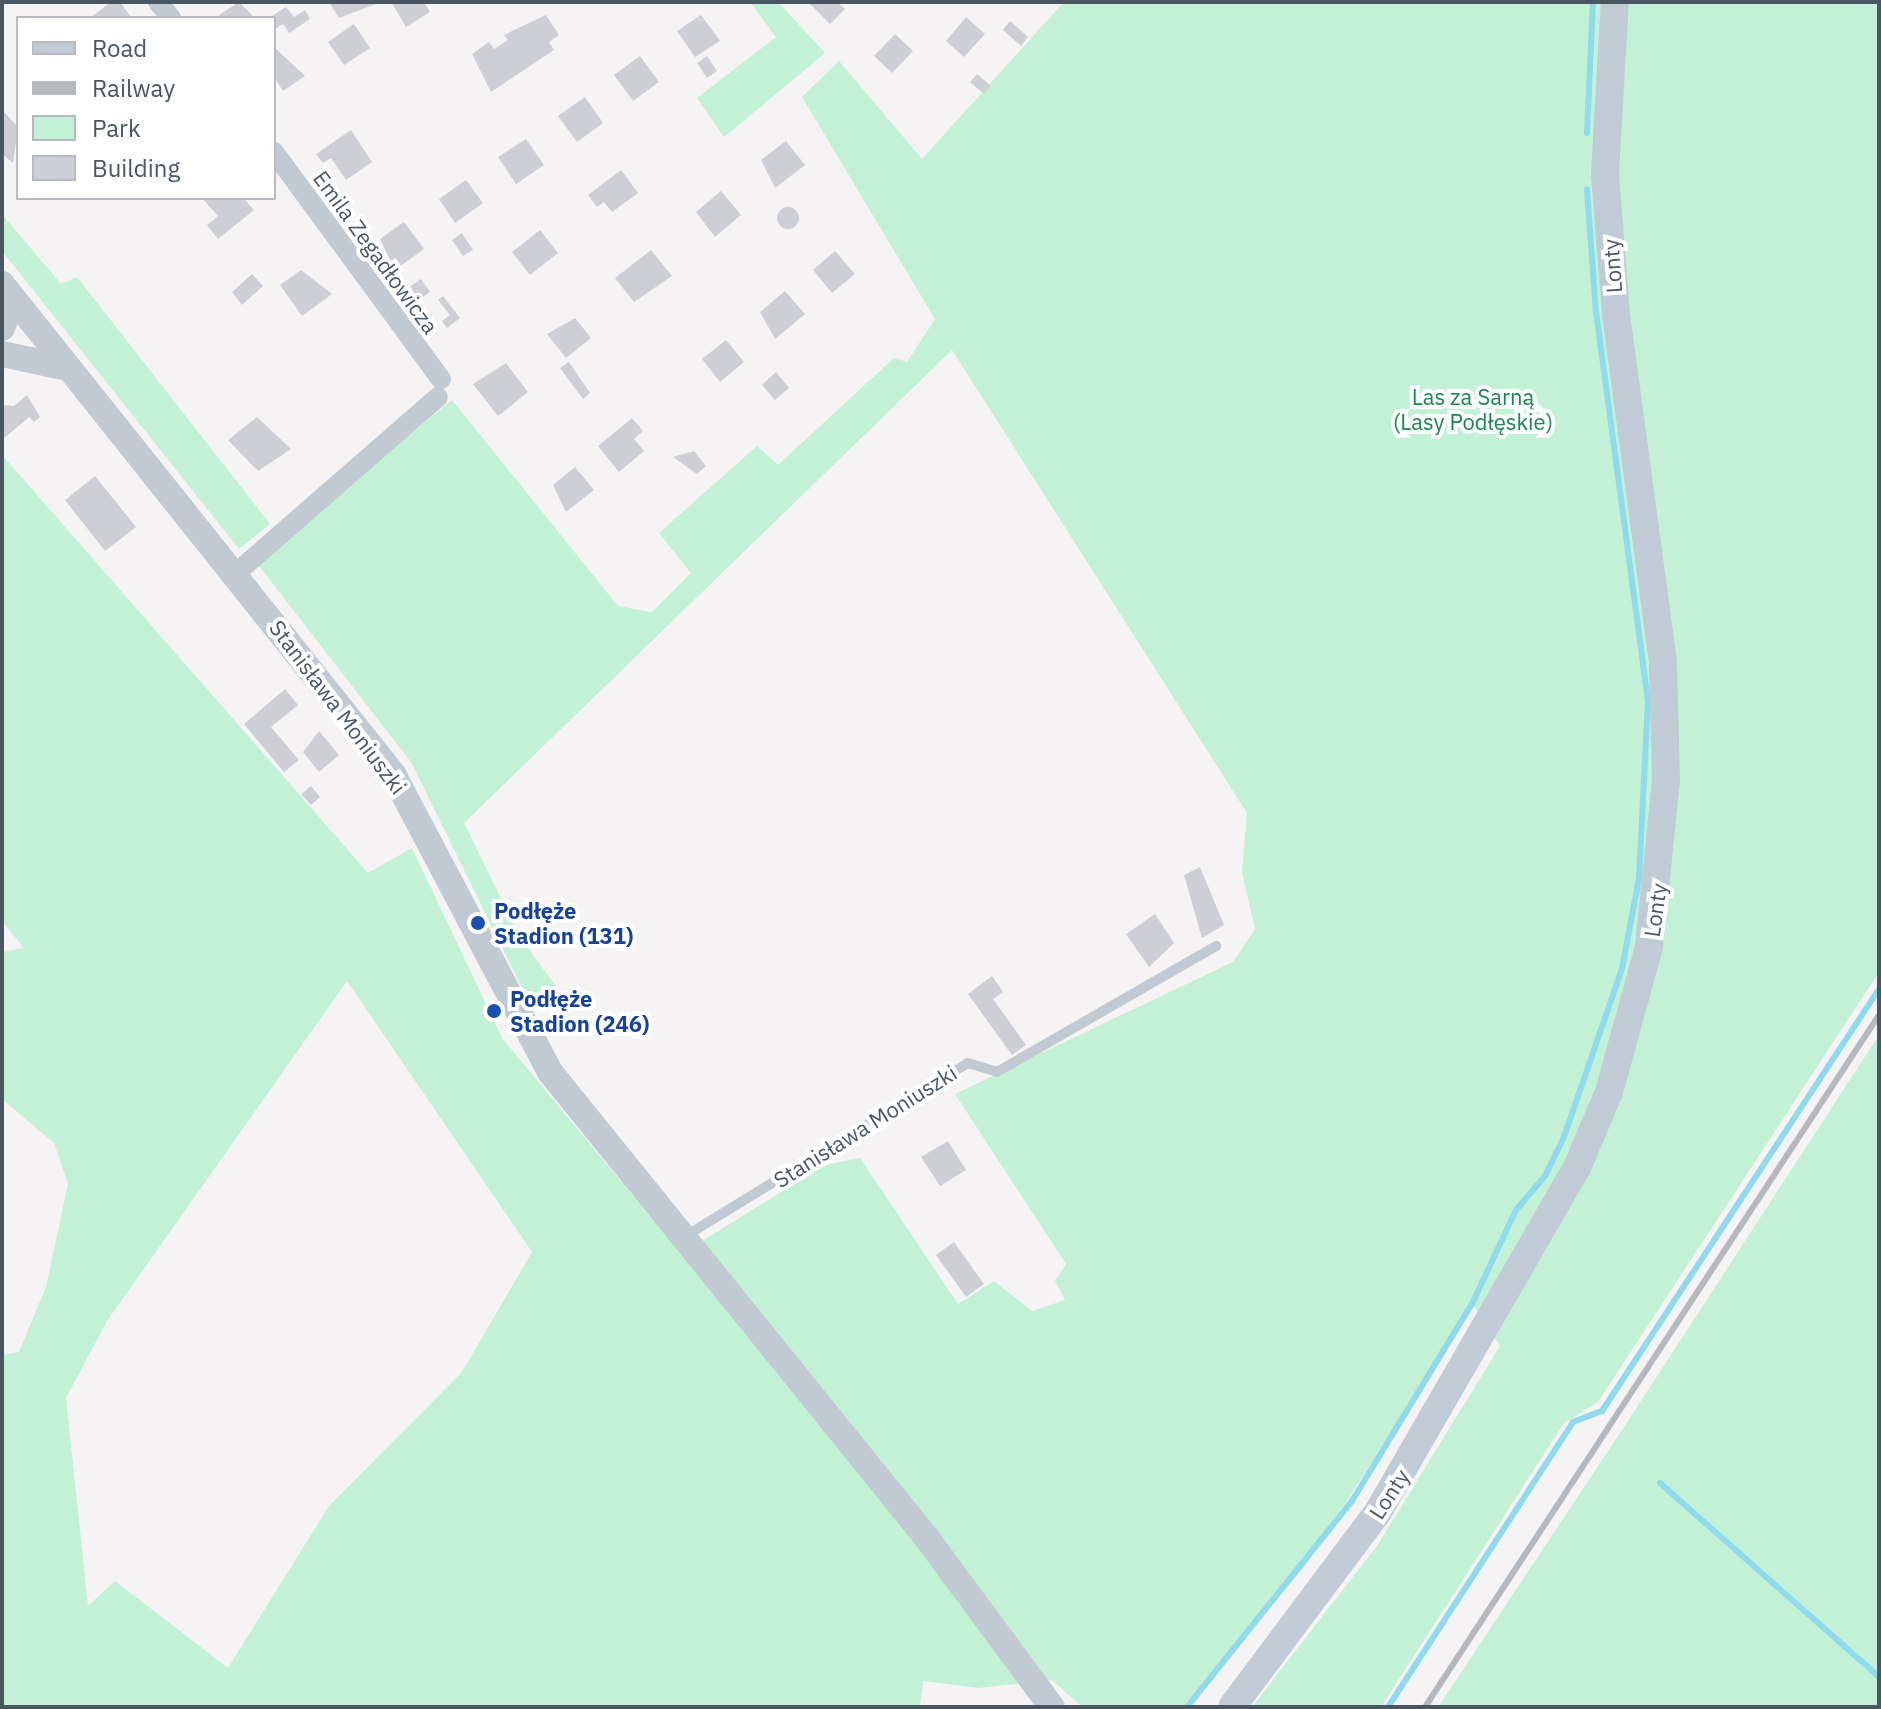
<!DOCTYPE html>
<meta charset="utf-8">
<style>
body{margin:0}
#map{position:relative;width:1881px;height:1709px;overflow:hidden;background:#f5f3f3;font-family:"IBM Plex Sans",sans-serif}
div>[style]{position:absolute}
.green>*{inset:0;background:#c3f1d5}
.stream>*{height:6px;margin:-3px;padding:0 3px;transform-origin:3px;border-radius:3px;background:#90daee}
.building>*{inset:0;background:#cdcfd5}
.round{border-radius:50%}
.service>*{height:10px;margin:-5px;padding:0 5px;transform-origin:5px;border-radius:5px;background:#c1cad2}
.minor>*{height:20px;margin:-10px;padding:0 10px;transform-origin:10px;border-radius:10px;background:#c1cad2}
.tertiary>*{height:26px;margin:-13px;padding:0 13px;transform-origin:13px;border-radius:13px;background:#c1cad2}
.secondary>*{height:28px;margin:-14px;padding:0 14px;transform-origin:14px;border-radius:14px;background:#c1cbd6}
.rail>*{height:6px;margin:-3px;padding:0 3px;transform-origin:3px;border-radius:3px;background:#b5b8bd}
.dots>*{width:22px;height:22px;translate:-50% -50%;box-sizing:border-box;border:4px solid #fff;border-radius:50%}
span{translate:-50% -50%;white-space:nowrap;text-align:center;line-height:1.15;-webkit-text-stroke:8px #fff;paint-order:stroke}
.street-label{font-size:22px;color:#4a5661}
.park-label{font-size:22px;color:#17864f}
.transit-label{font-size:22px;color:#164399;font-weight:700}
.left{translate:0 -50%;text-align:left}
.frame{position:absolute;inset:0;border:4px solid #4a5661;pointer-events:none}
.legend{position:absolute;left:16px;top:16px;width:260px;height:184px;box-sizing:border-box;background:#fff;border:2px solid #b7bbc0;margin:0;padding:10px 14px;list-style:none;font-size:24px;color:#4a5661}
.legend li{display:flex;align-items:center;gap:16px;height:40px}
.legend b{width:40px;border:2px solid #b7bbc0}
</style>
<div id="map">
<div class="green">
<i style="clip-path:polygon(750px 2px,778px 2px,825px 53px,724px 137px,697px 98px,776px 37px)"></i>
<i style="clip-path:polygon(evenodd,1064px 2px,1879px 2px,1879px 972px,1598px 1402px,1564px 1423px,1381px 1707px,1252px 1707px,1377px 1546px,1500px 1346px,1473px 1305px,1305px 1566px,1182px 1707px,1082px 1707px,1052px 1680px,978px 1688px,923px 1681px,920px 1707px,2px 1707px,2px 1355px,19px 1352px,46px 1287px,68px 1184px,54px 1143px,2px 1099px,2px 952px,24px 948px,2px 921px,2px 455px,368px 873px,412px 848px,502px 1038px,681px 1254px,825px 1165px,860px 1158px,958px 1304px,994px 1281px,1032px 1311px,1065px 1300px,1055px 1281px,1066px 1264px,955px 1094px,1233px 962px,1255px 929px,1242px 873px,1247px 813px,952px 350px,464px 823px,520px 937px,557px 988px,526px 996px,411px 762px,256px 562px,452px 400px,618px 606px,652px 612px,691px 573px,659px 533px,757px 446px,778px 465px,894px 358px,907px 362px,935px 319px,802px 97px,839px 61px,922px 159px,1064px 2px,347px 981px,532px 1252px,462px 1372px,329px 1506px,228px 1668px,115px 1581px,88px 1606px,66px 1398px,107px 1321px,347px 981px)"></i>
<i style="clip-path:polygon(2px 214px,61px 284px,77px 277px,270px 524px,239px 549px,2px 251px)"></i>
<i style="clip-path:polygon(1879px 1035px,1879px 1707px,1438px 1707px,1628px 1421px)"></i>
</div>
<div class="stream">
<i style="left:1587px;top:133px;width:131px;rotate:-87.4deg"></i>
<i style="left:1660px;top:1483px;width:293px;rotate:41.5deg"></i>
<i style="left:1187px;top:1707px;width:264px;rotate:-51.3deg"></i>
<i style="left:1352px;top:1501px;width:231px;rotate:-58.7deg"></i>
<i style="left:1472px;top:1304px;width:104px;rotate:-64.9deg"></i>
<i style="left:1516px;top:1210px;width:45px;rotate:-49.5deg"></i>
<i style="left:1545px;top:1176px;width:43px;rotate:-64deg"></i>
<i style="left:1564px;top:1137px;width:178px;rotate:-71deg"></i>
<i style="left:1622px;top:969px;width:93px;rotate:-79.4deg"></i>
<i style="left:1639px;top:878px;width:177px;rotate:-87.1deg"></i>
<i style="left:1648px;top:701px;width:391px;rotate:-97.6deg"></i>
<i style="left:1596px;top:313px;width:124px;rotate:-94.2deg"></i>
<i style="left:1388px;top:1707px;width:340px;rotate:-57deg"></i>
<i style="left:1573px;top:1422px;width:31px;rotate:-21deg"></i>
<i style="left:1602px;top:1411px;width:505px;rotate:-56.72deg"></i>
</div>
<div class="building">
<i style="clip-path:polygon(111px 2px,120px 2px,132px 18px,90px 18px)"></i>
<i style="clip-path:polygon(239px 2px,255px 18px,220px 18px,219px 15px)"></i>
<i style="clip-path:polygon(329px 2px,381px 2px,339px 18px)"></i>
<i style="clip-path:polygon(397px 2px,424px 2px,430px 12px,406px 27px,393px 5px)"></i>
<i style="clip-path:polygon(808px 2px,837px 2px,845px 9px,830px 24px)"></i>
<i style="clip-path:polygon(286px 7px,294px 17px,305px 10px,310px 19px,289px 33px,283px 24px,275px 29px,269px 18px)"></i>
<i style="clip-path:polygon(546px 15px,559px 35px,549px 42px,554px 50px,491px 92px,472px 54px,489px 42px,494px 49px,508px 40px,504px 35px)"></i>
<i style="clip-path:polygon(701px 15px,720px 41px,695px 57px,677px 31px)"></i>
<i style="clip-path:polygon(966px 17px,985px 34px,964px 57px,946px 41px)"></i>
<i style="clip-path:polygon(1010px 21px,1028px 37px,1021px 46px,1003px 30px)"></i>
<i style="clip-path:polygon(354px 24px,370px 48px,344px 65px,328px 42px)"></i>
<i style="clip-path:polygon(895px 34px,913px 51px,892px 73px,874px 56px)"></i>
<i style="clip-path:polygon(274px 47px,305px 76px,283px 91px,274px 77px)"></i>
<i style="clip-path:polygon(640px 56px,659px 82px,633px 101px,614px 75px)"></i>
<i style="clip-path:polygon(707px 56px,717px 71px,707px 78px,697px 63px)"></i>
<i style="clip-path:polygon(977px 74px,991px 86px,984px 94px,970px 82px)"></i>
<i style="clip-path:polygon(585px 97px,603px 123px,577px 142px,558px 116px)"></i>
<i style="clip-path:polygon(4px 112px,18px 127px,13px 163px,2px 154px)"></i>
<i style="clip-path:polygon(351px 130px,372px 162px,346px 180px,331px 158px,323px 163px,316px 154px)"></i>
<i style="clip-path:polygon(526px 139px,544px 165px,516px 184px,498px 157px)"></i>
<i style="clip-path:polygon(786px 141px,805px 165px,775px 188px,761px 160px)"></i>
<i style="clip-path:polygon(621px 170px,638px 193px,612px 212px,604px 202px,597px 207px,588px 195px)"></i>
<i style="clip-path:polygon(466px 180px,483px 203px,455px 223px,439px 199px)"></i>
<i style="clip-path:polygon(721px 191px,741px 215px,715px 237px,696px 212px)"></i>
<i style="clip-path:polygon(202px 198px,243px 198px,254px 210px,218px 239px,207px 225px,218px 216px)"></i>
<i class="round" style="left:777px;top:207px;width:22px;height:22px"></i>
<i style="clip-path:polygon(404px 222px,424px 249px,395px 270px,380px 239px)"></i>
<i style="clip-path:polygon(540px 230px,558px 253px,530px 275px,512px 252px)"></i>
<i style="clip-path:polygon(462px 233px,473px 250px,463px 256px,452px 240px)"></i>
<i style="clip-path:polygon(651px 250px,672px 276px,634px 302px,615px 278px)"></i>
<i style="clip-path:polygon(835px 251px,855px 274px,832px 293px,813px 270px)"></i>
<i style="clip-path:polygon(301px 270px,332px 294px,302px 316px,280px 285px)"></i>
<i style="clip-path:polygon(252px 274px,263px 286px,242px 305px,232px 292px)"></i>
<i style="clip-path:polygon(421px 279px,430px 292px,417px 301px,408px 288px)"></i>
<i style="clip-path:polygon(785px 291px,805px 314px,775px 339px,760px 312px)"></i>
<i style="clip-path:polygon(443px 296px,460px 318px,447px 328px,442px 321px,450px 315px,438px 300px)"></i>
<i style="clip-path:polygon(575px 318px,591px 338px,566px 358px,547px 334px)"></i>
<i style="clip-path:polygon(726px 340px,744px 362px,720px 382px,702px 359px)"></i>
<i style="clip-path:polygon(569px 362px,590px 393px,583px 399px,560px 368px)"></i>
<i style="clip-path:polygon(506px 363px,528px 392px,498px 416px,473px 384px)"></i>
<i style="clip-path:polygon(776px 372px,789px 388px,775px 400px,762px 385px)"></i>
<i style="clip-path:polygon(27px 395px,40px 417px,34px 422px,29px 417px,3px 439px,2px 405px,14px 406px)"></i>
<i style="clip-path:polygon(257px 417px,291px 449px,258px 471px,228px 440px)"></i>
<i style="clip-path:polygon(632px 418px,643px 431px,634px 439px,644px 451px,619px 472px,598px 446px)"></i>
<i style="clip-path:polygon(694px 451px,706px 466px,697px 474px,673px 457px)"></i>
<i style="clip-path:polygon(575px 467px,594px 490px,566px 512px,553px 485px)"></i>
<i style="clip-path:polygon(95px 476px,136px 527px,105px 551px,65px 500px)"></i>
<i style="clip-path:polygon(285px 689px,298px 705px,271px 727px,299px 760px,284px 772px,244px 724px)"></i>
<i style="clip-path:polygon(319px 731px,339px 755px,319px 772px,303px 752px)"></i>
<i style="clip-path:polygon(311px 786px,320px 797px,311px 805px,301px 794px)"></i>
<i style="clip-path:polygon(1200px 867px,1224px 925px,1202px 938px,1184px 875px)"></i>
<i style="clip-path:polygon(1155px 914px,1174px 943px,1149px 967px,1126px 934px)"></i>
<i style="clip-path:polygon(992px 976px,1003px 992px,993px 999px,1026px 1045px,1012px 1055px,968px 994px)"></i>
<i style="clip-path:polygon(948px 1141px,966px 1170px,940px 1186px,921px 1157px)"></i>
<i style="clip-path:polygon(954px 1242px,984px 1284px,966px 1297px,936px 1255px)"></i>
</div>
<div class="service">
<i style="left:684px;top:1237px;width:333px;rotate:-31.5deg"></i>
<i style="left:968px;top:1063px;width:30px;rotate:17deg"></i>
<i style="left:997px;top:1072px;width:253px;rotate:-29.9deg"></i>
</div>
<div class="minor">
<i style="left:158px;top:2px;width:21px;rotate:51deg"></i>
<i style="left:274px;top:152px;width:282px;rotate:53.7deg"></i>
<i style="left:235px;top:574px;width:269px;rotate:-41.1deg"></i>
</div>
<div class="tertiary">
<i style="left:2px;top:284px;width:627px;rotate:51.41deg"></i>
<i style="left:393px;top:774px;width:337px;rotate:62.2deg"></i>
<i style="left:550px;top:1072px;width:598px;rotate:51.04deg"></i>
<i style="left:926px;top:1537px;width:212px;rotate:53.5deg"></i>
<i style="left:2px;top:328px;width:31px;rotate:-68deg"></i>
<i style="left:2px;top:354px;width:67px;rotate:12deg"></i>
</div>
<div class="secondary">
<i style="left:1232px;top:1707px;width:244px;rotate:-53.2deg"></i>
<i style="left:1378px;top:1512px;width:401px;rotate:-60deg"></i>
<i style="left:1578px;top:1165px;width:79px;rotate:-67deg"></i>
<i style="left:1609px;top:1092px;width:150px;rotate:-74.6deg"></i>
<i style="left:1649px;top:947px;width:169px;rotate:-84.2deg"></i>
<i style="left:1666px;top:779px;width:117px;rotate:-91.5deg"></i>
<i style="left:1663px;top:662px;width:351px;rotate:-97.7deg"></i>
<i style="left:1616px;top:314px;width:141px;rotate:-94.5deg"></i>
<i style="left:1605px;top:173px;width:171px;rotate:-86.7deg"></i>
</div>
<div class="rail">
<i style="left:1425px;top:1707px;width:828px;rotate:-56.73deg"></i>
</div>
<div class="dots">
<i style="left:478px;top:923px;background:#1a4fb4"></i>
<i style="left:494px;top:1011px;background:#1a4fb4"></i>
</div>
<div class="street-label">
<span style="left:376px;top:252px;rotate:54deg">Emila Zegadłowicza</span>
<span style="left:1612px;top:266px;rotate:-94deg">Lonty</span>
<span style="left:338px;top:707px;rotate:53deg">Stanisława Moniuszki</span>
<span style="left:1655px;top:910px;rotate:-82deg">Lonty</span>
<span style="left:865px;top:1126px;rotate:-32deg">Stanisława Moniuszki</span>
<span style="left:1389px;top:1494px;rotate:-57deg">Lonty</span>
</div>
<div class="park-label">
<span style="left:1473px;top:409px">Las za Sarną<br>(Lasy Podłęskie)</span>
</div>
<div class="transit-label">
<span class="left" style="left:494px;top:923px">Podłęże<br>Stadion (131)</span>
<span class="left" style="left:510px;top:1011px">Podłęże<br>Stadion (246)</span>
</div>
<div class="frame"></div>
<ul class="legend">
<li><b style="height:10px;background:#c1cbd6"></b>Road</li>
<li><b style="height:10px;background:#b5b8bd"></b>Railway</li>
<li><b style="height:22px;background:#c3f1d5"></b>Park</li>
<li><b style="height:22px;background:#cdcfd5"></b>Building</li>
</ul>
</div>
